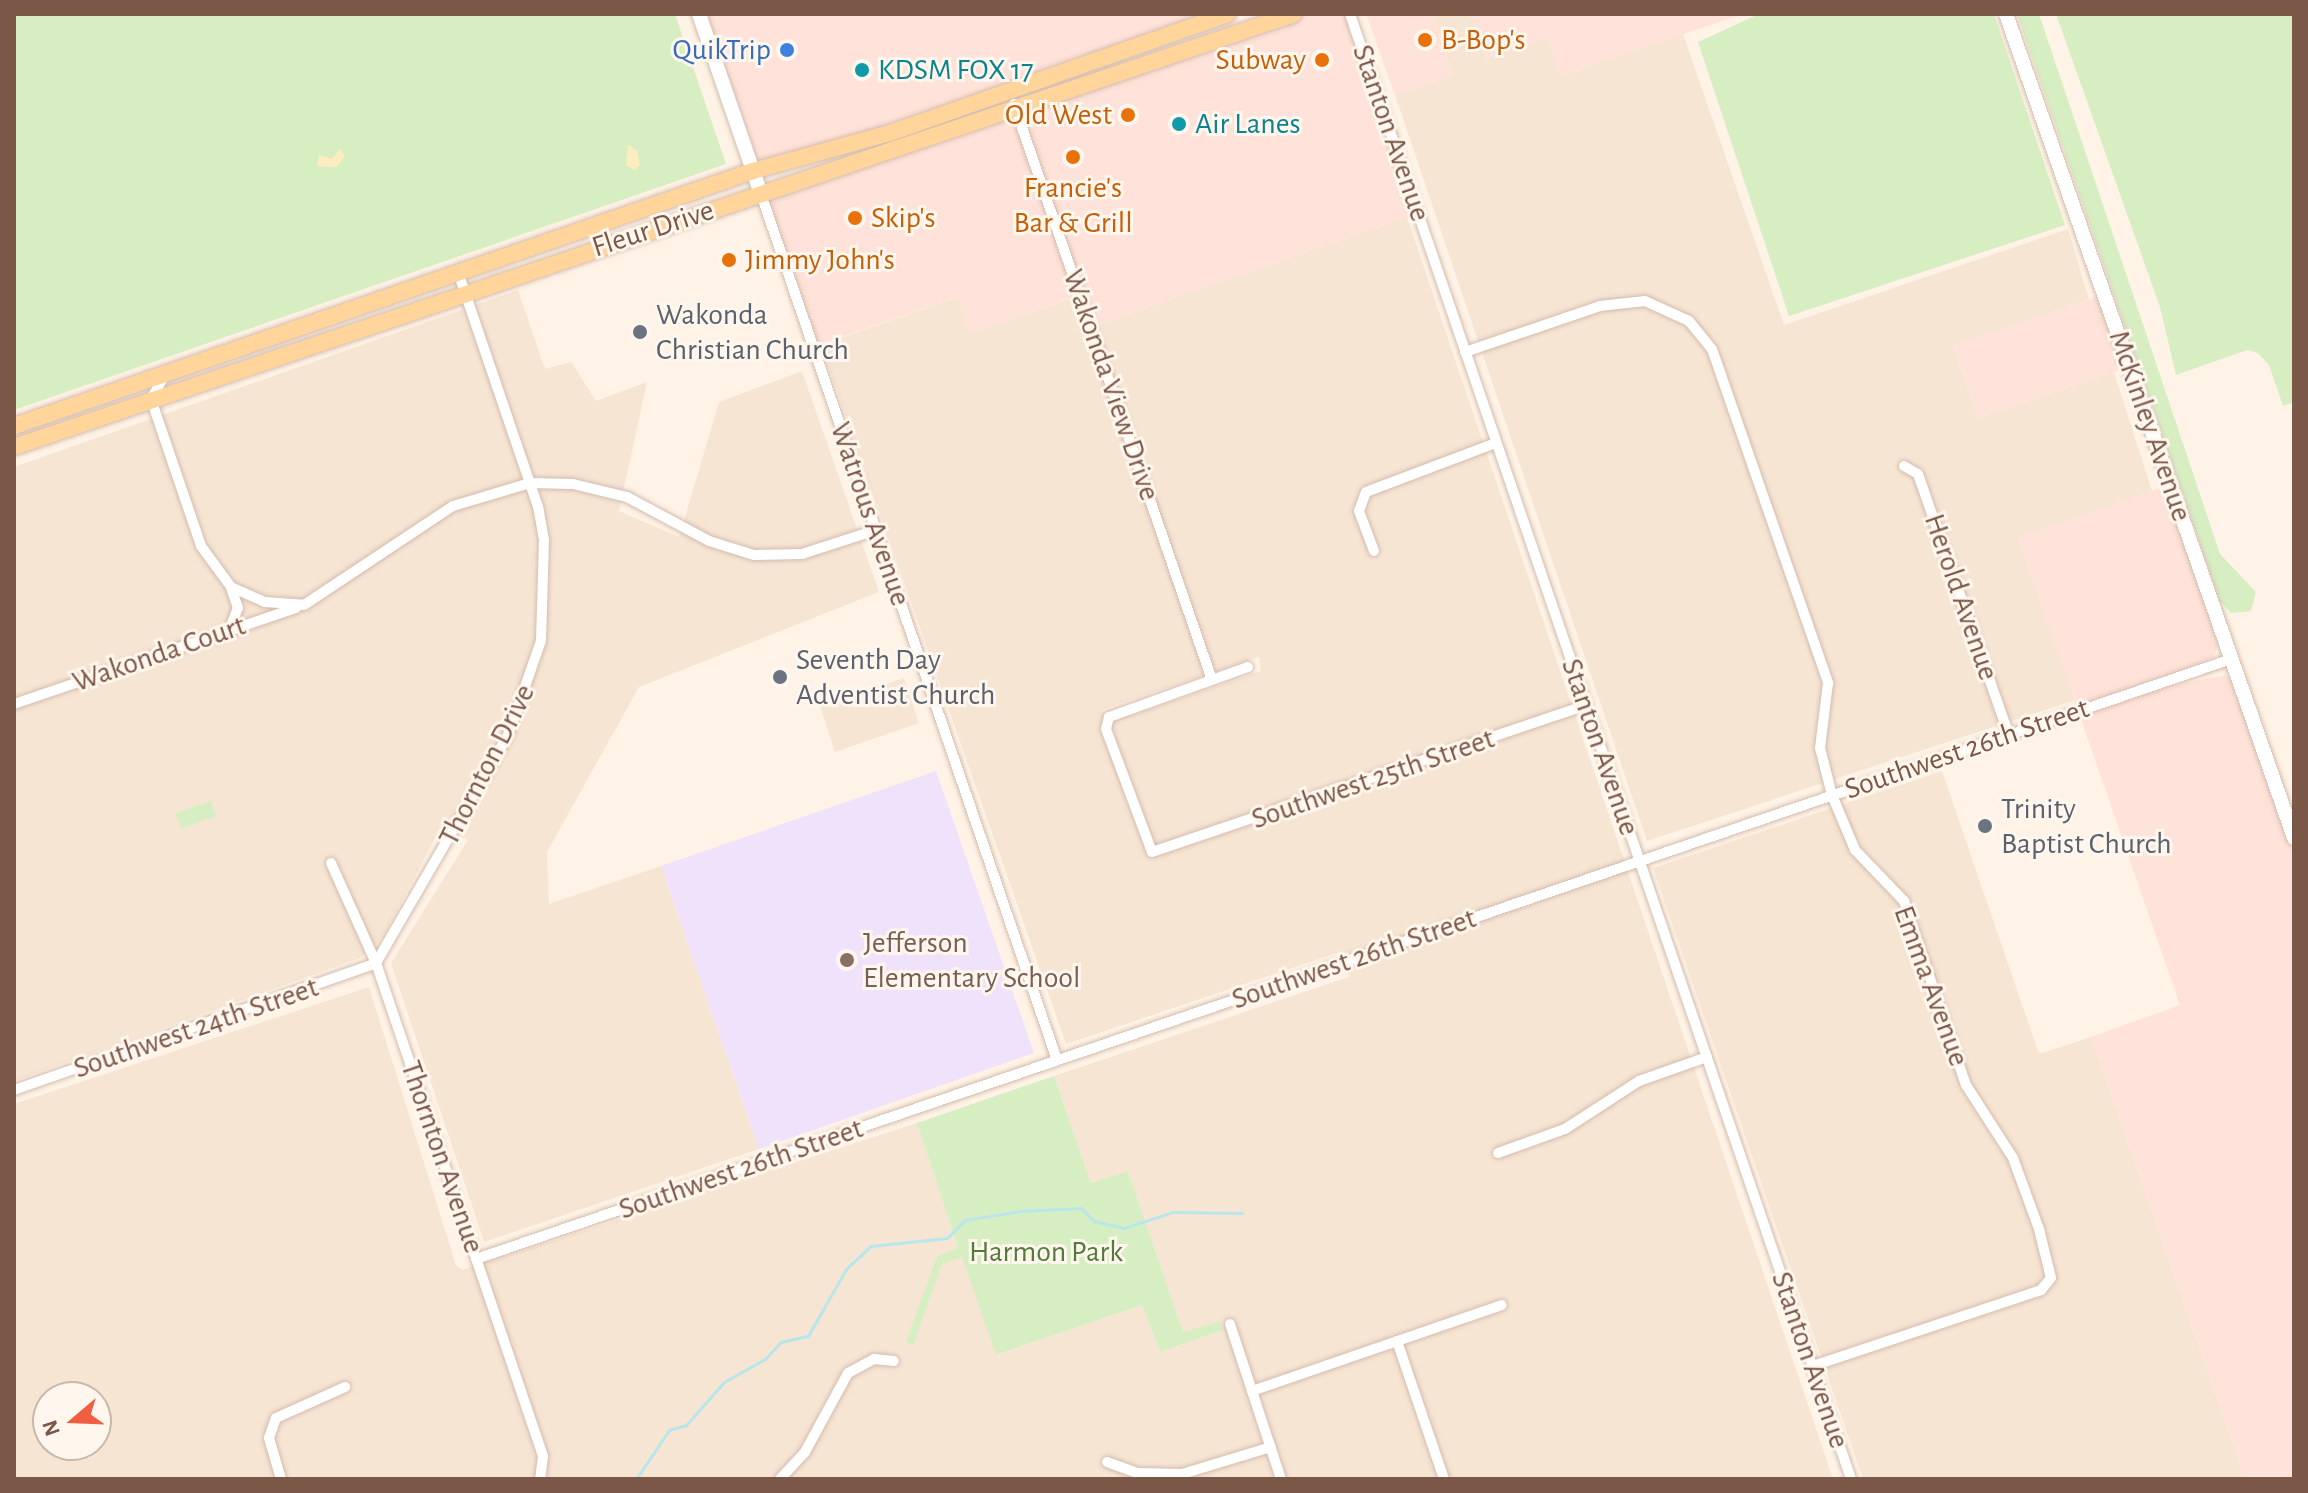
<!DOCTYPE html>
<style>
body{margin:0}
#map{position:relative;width:2308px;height:1493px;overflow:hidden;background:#fef3e6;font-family:"Alegreya Sans",sans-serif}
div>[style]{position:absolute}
.residential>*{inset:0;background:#f7e5d4}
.commercial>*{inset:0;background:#ffe2d9}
.education>*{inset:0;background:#f1e2fb}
.green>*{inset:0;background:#d7eec3}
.sand>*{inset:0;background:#ffedbf}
.stream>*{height:3px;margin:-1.5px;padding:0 1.5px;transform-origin:1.5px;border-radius:1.5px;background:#b8e6ea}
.roads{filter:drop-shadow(0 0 2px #d4bcad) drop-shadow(0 0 2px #d4bcad)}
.street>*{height:10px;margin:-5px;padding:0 5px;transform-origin:5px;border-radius:5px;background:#fff}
.secondary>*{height:14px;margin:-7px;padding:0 7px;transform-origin:7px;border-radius:7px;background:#fff}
.primary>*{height:16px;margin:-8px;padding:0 8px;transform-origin:8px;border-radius:8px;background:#ffd59c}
.dots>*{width:22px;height:22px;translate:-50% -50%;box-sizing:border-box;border:4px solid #fff7ee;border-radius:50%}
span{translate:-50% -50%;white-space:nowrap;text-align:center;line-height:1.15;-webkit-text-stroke:6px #fff7ee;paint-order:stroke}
.food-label{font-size:30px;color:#c56008}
.left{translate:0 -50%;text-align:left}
.right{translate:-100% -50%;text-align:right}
.shop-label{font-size:30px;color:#366cbe}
.culture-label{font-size:30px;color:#0d838f}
.street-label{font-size:30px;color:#7b5748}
.worship-label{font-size:30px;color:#5b616d}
.education-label{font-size:30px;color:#785e54}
.park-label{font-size:30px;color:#527b3c}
.frame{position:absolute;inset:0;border:16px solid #7b5748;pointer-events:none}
.north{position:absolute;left:32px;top:1381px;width:80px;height:80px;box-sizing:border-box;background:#fff7ee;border:2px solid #cab7ac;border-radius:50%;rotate:251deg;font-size:22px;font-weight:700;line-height:32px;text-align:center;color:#7b5748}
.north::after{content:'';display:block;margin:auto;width:28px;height:36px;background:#f25e41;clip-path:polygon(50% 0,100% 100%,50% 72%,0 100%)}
</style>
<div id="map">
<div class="residential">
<i style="clip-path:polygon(1433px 14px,1470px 14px,1486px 58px,1547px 37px,1561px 76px,1683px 34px,1784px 325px,2068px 229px,2089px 299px,1953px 346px,1978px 418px,2114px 372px,2152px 491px,2018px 538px,2075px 700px,1647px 841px,1395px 95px,1453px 75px)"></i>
<i style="clip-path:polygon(evenodd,1407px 217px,1833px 1479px,14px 1479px,14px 1104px,369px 987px,456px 1265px,462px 1270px,917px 1123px,958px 1248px,937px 1256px,912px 1345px,942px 1264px,962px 1256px,997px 1355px,1142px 1305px,1160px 1352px,1223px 1330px,1220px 1321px,1183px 1333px,1128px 1171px,1091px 1183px,1054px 1076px,1349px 977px,1340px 952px,1066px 1044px,821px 345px,958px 297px,971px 333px,1072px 298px,1083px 330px,1407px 217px,1259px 657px,1261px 671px,1115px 721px,1101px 710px,1259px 657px,1407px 217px,48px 1397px,96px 1397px,96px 1445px,48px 1445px,48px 1397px)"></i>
<i style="clip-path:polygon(518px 290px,545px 369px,571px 362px,596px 401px,647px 382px,619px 511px,679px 537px,719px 402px,802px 371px,879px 592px,639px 687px,547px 852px,549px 904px,661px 866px,759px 1149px,484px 1242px,391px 963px,468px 840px,441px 827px,383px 937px,360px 958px,14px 1081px,14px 467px)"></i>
<i style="clip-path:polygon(904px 678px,919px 723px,835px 752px,820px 706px)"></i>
<i style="clip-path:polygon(1942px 771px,2039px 1054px,2091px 1037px,2245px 1479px,1863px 1479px,1653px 868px)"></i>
</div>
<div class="commercial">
<i style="clip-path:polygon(699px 14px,1228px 14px,753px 171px)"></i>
<i style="clip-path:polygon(1294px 14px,1350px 14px,1418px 214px,1091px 327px,1079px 295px,970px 334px,957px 297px,813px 347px,761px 194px)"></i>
<i style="clip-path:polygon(1366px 14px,1433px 14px,1453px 75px,1395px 95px)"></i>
<i style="clip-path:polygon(1470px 14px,1743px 14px,1560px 76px,1547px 37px,1486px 58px)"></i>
<i style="clip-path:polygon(2104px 294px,2129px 367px,1978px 418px,1953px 345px)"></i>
<i style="clip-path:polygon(2170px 484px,2222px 631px,2214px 657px,2131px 694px,2226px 675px,2247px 703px,2294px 838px,2294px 1479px,2245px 1479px,2091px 1037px,2180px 1005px,2018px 538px)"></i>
</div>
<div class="education">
<i style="clip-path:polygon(936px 771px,1034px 1053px,759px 1149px,661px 866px)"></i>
</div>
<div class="green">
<i style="clip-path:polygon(14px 14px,675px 14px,726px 164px,14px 410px)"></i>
<i style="clip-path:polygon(1759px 14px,1994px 14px,2065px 225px,1789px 316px,1698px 42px)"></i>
<i style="clip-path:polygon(2017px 14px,2039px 14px,2220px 554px,2256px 592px,2251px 611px,2231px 613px,2220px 601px)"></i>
<i style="clip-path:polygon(2056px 14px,2294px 14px,2294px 402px,2283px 406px,2269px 365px,2258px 353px,2247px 350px,2176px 375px,2160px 307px)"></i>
<i style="clip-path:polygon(211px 801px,216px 816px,181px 829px,175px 813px)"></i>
<i style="clip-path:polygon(1054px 1076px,1091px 1183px,1128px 1171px,1183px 1332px,1220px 1321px,1223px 1330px,1160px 1352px,1142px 1305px,996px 1355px,962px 1257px,942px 1264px,913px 1346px,906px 1341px,937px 1256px,958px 1248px,917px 1123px)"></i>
</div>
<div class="sand">
<i style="clip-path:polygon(628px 145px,637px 151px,640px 165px,635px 170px,626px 165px)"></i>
<i style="clip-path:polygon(340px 149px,345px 156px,337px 167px,317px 166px,319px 155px,332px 159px)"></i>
</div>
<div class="stream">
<i style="left:636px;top:1479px;width:59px;rotate:-56deg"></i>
<i style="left:669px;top:1430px;width:18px;rotate:-16deg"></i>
<i style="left:686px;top:1425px;width:57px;rotate:-48.5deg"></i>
<i style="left:724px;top:1382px;width:47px;rotate:-29.3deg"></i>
<i style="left:765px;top:1359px;width:23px;rotate:-47deg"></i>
<i style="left:781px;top:1342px;width:28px;rotate:-13deg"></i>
<i style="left:808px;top:1336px;width:77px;rotate:-60.4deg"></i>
<i style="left:846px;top:1269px;width:34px;rotate:-43deg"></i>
<i style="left:871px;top:1246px;width:76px;rotate:-6deg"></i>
<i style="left:947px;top:1238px;width:25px;rotate:-45deg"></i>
<i style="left:965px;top:1220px;width:56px;rotate:-9.3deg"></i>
<i style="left:1020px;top:1211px;width:61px;rotate:-2.8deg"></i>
<i style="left:1081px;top:1208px;width:18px;rotate:45deg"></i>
<i style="left:1094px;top:1221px;width:31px;rotate:13deg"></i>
<i style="left:1124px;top:1228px;width:52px;rotate:-18.1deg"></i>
<i style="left:1173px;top:1212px;width:69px;rotate:0.8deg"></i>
</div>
<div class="roads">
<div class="street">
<i style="left:1350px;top:14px;width:1548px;rotate:71.12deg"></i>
<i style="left:1014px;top:104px;width:609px;rotate:71.03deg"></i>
<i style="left:761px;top:194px;width:915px;rotate:71.13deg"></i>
<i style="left:1465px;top:352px;width:143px;rotate:-18.8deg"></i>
<i style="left:1600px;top:306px;width:45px;rotate:-6.3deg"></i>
<i style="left:1645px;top:301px;width:48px;rotate:24.4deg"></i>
<i style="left:1689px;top:321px;width:36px;rotate:51deg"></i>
<i style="left:1712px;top:349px;width:354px;rotate:70.8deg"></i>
<i style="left:1828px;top:683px;width:65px;rotate:97deg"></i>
<i style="left:1820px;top:748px;width:49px;rotate:75.7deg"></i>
<i style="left:1832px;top:795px;width:60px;rotate:67.3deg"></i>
<i style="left:1855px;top:850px;width:71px;rotate:46.1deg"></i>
<i style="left:1904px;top:901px;width:194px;rotate:71.4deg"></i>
<i style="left:1966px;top:1085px;width:87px;rotate:57.2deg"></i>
<i style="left:2013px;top:1158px;width:76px;rotate:69.9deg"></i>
<i style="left:2039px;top:1229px;width:50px;rotate:76.2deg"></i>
<i style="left:2051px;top:1278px;width:16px;rotate:130deg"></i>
<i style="left:2041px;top:1290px;width:241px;rotate:161.6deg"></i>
<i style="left:164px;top:377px;width:26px;rotate:121deg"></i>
<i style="left:151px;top:399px;width:155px;rotate:71.2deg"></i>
<i style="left:201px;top:546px;width:51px;rotate:53.8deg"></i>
<i style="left:231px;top:587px;width:37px;rotate:24deg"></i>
<i style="left:265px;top:602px;width:39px;rotate:4deg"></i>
<i style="left:304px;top:605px;width:179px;rotate:-33.6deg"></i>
<i style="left:453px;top:506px;width:80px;rotate:-16.6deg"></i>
<i style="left:530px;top:483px;width:43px;rotate:1.3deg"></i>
<i style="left:573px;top:484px;width:56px;rotate:13.5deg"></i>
<i style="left:627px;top:497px;width:93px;rotate:28.2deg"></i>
<i style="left:709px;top:541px;width:47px;rotate:17.3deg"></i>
<i style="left:754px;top:555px;width:48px;rotate:-1.2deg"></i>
<i style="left:802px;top:554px;width:78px;rotate:-18deg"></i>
<i style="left:1904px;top:466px;width:16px;rotate:30deg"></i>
<i style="left:1918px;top:474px;width:276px;rotate:70.8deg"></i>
<i style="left:1374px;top:551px;width:43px;rotate:-110.6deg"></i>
<i style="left:1359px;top:511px;width:20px;rotate:-70deg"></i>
<i style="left:1366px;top:492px;width:139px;rotate:-20.7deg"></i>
<i style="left:229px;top:631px;width:25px;rotate:-69deg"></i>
<i style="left:238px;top:608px;width:21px;rotate:-109deg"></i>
<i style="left:1248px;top:667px;width:148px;rotate:160.2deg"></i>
<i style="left:1109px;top:717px;width:12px;rotate:104deg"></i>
<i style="left:1106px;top:729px;width:131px;rotate:69.5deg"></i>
<i style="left:1152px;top:852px;width:458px;rotate:-18.7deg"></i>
<i style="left:14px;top:704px;width:298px;rotate:-18.8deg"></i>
<i style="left:331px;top:863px;width:110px;rotate:65.8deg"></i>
<i style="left:376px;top:963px;width:521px;rotate:71.29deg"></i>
<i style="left:543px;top:1456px;width:23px;rotate:97deg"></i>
<i style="left:14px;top:1090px;width:384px;rotate:-19.3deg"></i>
<i style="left:376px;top:963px;width:263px;rotate:-59.9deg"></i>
<i style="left:508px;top:735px;width:100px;rotate:-70.7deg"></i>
<i style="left:541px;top:641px;width:101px;rotate:-88.3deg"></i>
<i style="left:544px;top:540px;width:34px;rotate:-100deg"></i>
<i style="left:538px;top:507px;width:245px;rotate:-108.8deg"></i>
<i style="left:1498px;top:1153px;width:71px;rotate:-19.7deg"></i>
<i style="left:1565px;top:1129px;width:88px;rotate:-33deg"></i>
<i style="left:1639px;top:1081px;width:72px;rotate:-19.4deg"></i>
<i style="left:476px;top:1259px;width:1855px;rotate:-18.87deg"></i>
<i style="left:1230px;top:1324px;width:163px;rotate:71.8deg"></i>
<i style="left:1397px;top:1341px;width:146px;rotate:71.2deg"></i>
<i style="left:1252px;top:1391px;width:264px;rotate:-19deg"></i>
<i style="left:1107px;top:1462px;width:33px;rotate:20deg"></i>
<i style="left:1138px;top:1473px;width:44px;rotate:1.3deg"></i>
<i style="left:1182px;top:1474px;width:93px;rotate:-16.9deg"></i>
<i style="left:281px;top:1479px;width:43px;rotate:-106.3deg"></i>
<i style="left:269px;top:1438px;width:21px;rotate:-71deg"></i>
<i style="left:276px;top:1418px;width:76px;rotate:-24.2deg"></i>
<i style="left:780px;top:1479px;width:37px;rotate:-47deg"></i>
<i style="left:805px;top:1452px;width:90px;rotate:-61.4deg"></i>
<i style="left:848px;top:1373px;width:30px;rotate:-28deg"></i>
<i style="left:874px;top:1359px;width:20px;rotate:6deg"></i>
</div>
<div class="secondary">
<i style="left:699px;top:14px;width:190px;rotate:71deg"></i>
<i style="left:2006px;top:14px;width:873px;rotate:70.73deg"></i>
</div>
<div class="primary">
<i style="left:14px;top:426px;width:782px;rotate:-19.04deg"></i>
<i style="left:753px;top:171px;width:142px;rotate:-15.5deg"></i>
<i style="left:890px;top:133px;width:358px;rotate:-19.4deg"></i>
<i style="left:14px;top:447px;width:1351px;rotate:-18.69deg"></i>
</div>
</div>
<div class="dots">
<i style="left:1425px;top:40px;background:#e8710a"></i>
<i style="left:787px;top:50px;background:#3f7fe0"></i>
<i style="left:1322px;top:60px;background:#e8710a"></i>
<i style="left:862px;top:70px;background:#0f9aa8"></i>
<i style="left:1128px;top:115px;background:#e8710a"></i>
<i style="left:1179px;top:124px;background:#0f9aa8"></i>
<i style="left:1073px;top:157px;background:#e8710a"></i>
<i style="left:855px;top:218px;background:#e8710a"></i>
<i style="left:729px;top:260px;background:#e8710a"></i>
<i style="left:640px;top:332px;background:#6b7280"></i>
<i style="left:780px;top:677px;background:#6b7280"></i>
<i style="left:1985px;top:826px;background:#6b7280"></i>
<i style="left:847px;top:960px;background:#8d6e63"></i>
</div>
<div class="food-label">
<span class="left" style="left:1441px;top:40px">B-Bop's</span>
<span class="right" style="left:1306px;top:60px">Subway</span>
<span class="right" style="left:1112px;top:115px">Old West</span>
<span style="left:1073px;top:205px">Francie's<br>Bar &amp; Grill</span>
<span class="left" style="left:871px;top:218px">Skip's</span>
<span class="left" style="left:745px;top:260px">Jimmy John's</span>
</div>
<div class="shop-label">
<span class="right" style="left:771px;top:50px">QuikTrip</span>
</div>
<div class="culture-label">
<span class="left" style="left:878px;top:70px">KDSM FOX 17</span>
<span class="left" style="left:1195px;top:124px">Air Lanes</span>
</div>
<div class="street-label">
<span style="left:1391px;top:133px;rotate:71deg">Stanton Avenue</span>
<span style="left:653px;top:229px;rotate:-18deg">Fleur Drive</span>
<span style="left:1111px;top:385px;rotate:71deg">Wakonda View Drive</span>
<span style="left:2150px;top:426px;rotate:71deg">McKinley Avenue</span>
<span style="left:870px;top:514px;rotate:71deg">Watrous Avenue</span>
<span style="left:1961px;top:597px;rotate:71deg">Herold Avenue</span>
<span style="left:159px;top:654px;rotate:-19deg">Wakonda Court</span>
<span style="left:1600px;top:747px;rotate:71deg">Stanton Avenue</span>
<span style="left:1967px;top:749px;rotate:-19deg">Southwest 26th Street</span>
<span style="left:487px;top:765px;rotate:-63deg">Thornton Drive</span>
<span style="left:1373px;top:779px;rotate:-19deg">Southwest 25th Street</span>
<span style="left:1354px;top:959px;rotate:-19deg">Southwest 26th Street</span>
<span style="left:1931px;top:986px;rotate:70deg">Emma Avenue</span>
<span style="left:196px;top:1028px;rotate:-19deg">Southwest 24th Street</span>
<span style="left:442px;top:1157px;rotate:71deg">Thornton Avenue</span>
<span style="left:741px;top:1169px;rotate:-19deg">Southwest 26th Street</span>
<span style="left:1810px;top:1360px;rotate:71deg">Stanton Avenue</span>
</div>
<div class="worship-label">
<span class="left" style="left:656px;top:332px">Wakonda<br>Christian Church</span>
<span class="left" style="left:796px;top:677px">Seventh Day<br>Adventist Church</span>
<span class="left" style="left:2001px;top:826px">Trinity<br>Baptist Church</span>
</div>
<div class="education-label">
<span class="left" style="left:863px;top:960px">Jefferson<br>Elementary School</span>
</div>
<div class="park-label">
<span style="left:1046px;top:1252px">Harmon Park</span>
</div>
<div class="frame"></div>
<div class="north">N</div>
</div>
